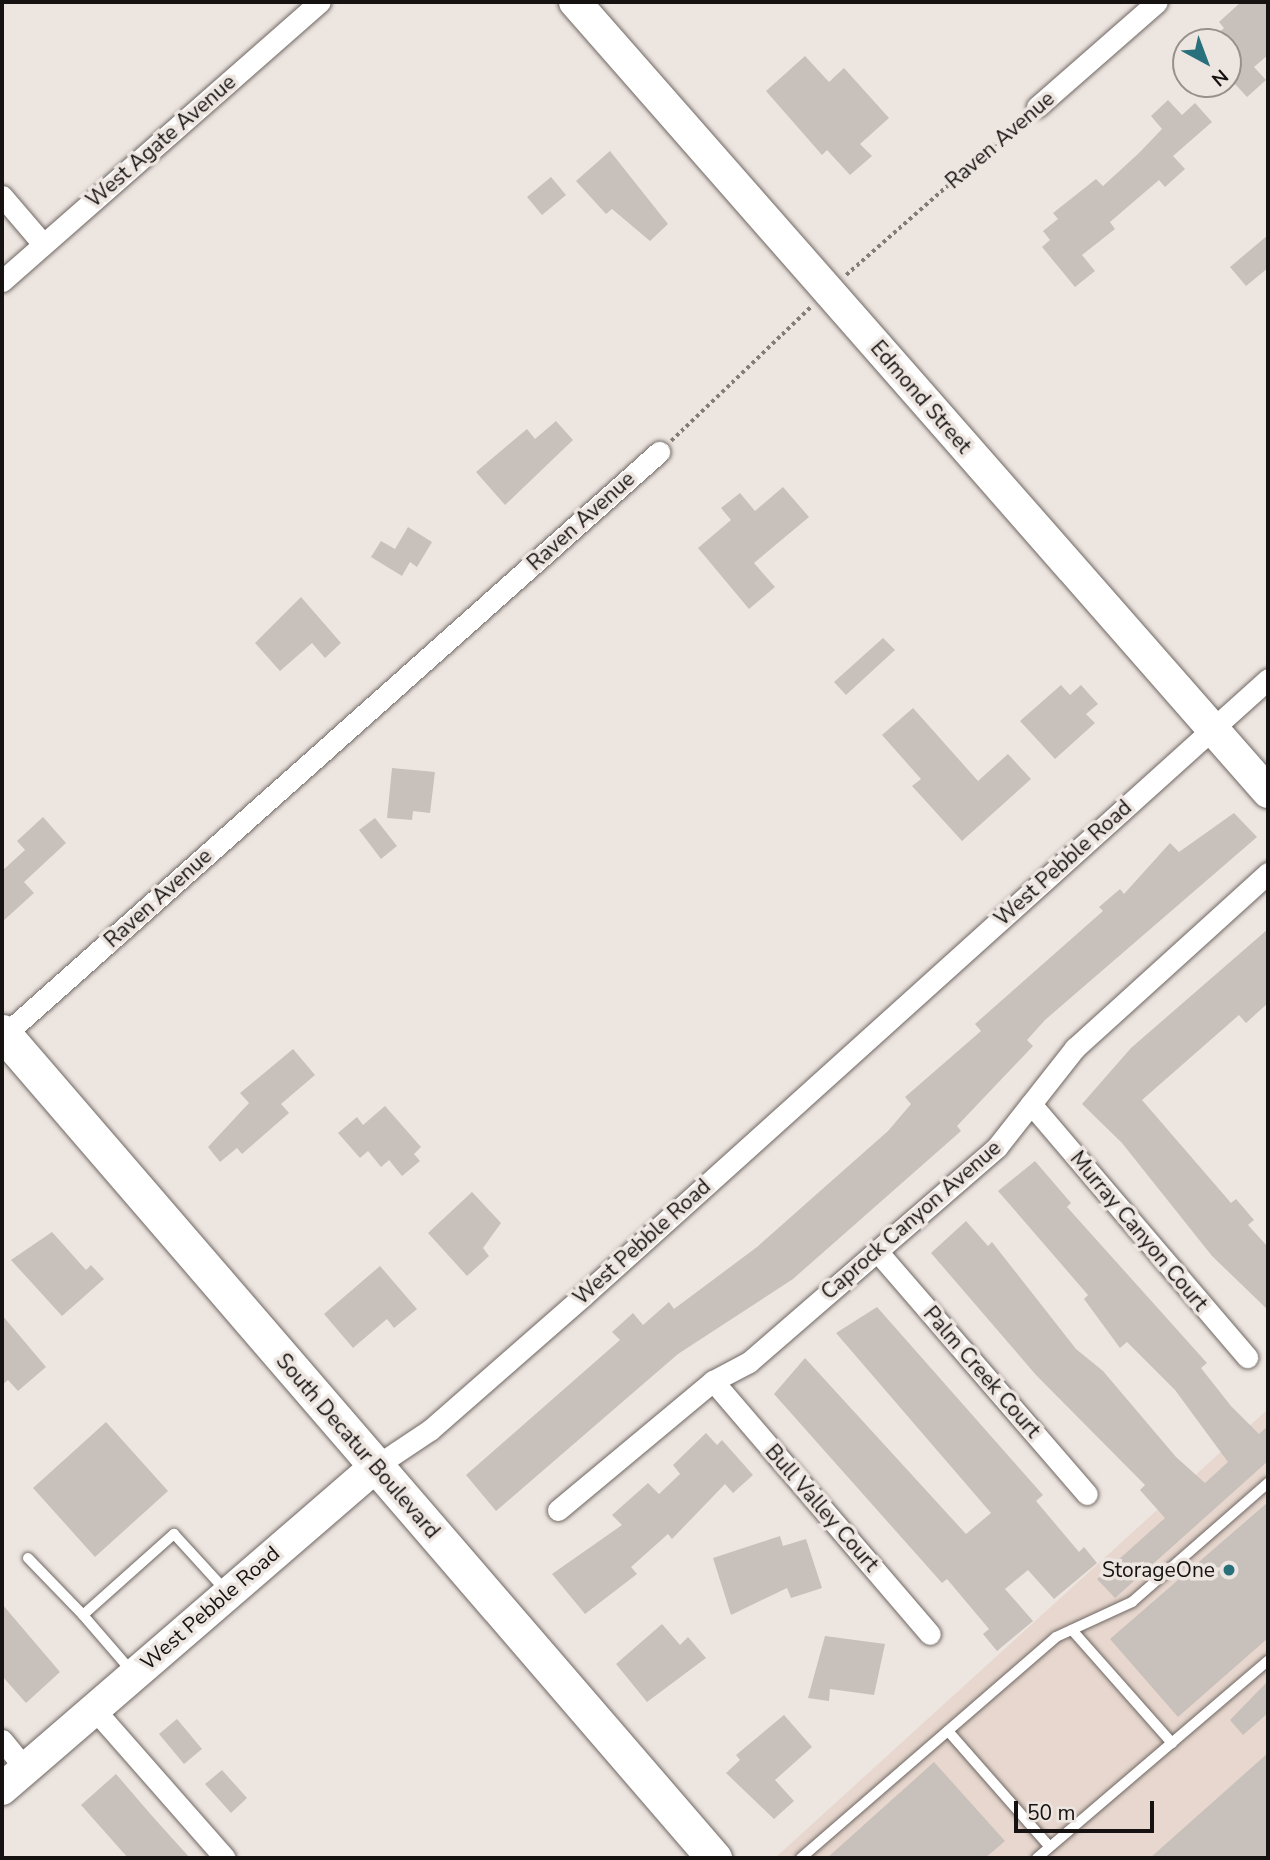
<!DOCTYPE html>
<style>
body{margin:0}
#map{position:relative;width:1270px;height:1860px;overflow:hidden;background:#ede5e0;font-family:"Nunito Sans",sans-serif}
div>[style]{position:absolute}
.built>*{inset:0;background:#e7d7ce}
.building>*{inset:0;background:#c8c0bb}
.path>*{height:3.5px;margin-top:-1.75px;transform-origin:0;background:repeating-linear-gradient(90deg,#837d7a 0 3.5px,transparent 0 7px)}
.roads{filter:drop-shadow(0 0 2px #6f6763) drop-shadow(0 0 2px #6f6763)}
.lane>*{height:10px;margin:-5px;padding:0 5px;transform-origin:5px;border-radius:5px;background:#fff}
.street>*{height:21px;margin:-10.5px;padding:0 10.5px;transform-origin:10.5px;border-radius:10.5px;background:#fff}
.secondary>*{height:32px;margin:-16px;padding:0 16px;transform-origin:16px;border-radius:16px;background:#fff}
.primary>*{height:35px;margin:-17.5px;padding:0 17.5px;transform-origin:17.5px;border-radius:17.5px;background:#fff}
.dots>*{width:19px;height:19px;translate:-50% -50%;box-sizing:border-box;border:4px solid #ede5e0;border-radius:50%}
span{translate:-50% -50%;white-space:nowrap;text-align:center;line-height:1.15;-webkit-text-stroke:7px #ede5e0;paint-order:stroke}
.street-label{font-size:21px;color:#151211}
.poi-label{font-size:21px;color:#151211}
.right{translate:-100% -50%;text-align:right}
.frame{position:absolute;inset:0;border:4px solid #151211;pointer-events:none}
.north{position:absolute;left:1172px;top:28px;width:70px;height:70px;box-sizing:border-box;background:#ede5e0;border:2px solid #97918d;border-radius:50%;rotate:139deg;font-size:19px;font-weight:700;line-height:28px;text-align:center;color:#151211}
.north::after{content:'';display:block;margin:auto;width:24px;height:32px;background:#28707b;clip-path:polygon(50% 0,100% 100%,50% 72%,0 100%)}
.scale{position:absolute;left:1014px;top:1801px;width:140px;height:32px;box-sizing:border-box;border:4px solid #151211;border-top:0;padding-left:9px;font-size:21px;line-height:24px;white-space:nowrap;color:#151211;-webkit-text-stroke:5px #ede5e0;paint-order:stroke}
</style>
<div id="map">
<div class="built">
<i style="clip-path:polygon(1268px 1409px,1268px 1858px,775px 1858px)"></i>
</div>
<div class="building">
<i style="clip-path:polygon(1241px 2px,1268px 2px,1268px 55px,1254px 67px,1266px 80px,1247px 97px,1235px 84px,1228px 91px,1228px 42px,1209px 42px,1224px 28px,1219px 22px)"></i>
<i style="clip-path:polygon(805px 56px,829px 82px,844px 68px,889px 118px,860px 144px,872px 156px,850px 175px,827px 150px,822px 155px,766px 91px)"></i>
<i style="clip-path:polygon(1168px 100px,1182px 115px,1195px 103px,1212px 122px,1173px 156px,1185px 169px,1165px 187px,1159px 180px,1110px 222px,1115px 229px,1082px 255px,1095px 271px,1075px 287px,1042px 247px,1050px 240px,1043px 231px,1058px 219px,1053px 213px,1096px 179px,1103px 186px,1139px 153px,1162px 129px,1151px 116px)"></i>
<i style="clip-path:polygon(610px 151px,668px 224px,650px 241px,612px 209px,606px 214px,576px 181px)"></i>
<i style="clip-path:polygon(551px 177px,566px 195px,542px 215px,527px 197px)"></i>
<i style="clip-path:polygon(1268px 235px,1268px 268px,1246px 286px,1230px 267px)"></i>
<i style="clip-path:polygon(556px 421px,573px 440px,505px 505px,476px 472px,527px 429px,535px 439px)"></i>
<i style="clip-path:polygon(783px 487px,809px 517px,754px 563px,775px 587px,749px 609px,698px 548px,731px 520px,721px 508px,740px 493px,755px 511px)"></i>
<i style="clip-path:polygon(408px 527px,432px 542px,417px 567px,410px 562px,402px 576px,371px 557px,381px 541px,395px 549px)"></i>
<i style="clip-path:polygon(301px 597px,341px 643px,325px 658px,312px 643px,280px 671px,255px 643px)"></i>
<i style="clip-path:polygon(883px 638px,895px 650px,846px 695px,834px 682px)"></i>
<i style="clip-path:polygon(1061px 685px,1070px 695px,1081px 685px,1098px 704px,1086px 714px,1095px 723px,1055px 759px,1020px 721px)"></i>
<i style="clip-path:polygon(913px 708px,978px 781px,1008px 754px,1031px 779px,962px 841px,912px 786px,921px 779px,882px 735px)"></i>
<i style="clip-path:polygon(392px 768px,435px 772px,430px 813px,413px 811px,412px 820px,387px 818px)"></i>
<i style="clip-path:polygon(1234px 813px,1257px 837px,1045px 1020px,1027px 1040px,1033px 1046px,957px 1126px,961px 1131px,793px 1279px,678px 1354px,496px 1511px,466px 1475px,620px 1340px,612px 1332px,633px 1313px,643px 1325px,669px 1302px,674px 1309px,757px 1247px,888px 1131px,911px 1104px,905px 1097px,981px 1031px,975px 1024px,1103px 911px,1099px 907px,1120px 889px,1124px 894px,1170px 843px,1179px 852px)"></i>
<i style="clip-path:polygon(43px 817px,66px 843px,24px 882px,34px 893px,2px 922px,2px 871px,25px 850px,17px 841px)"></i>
<i style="clip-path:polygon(375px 818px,397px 846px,381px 859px,359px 830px)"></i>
<i style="clip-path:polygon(1268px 929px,1268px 1003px,1246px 1023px,1239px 1015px,1142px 1100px,1231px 1203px,1236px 1199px,1254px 1220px,1248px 1225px,1268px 1247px,1268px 1310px,1212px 1256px,1122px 1143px,1082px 1104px,1131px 1048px)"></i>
<i style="clip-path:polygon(293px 1049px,315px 1075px,281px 1104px,289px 1113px,242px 1154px,237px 1148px,220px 1162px,208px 1147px,249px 1103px,240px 1093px)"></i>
<i style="clip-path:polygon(385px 1106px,421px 1147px,414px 1154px,420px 1161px,402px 1176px,389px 1160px,381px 1167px,368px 1151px,360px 1158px,338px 1133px,357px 1117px,363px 1125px)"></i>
<i style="clip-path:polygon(1035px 1161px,1071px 1203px,1067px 1207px,1207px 1363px,1201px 1368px,1231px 1406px,1259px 1434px,1268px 1426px,1268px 1461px,1115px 1598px,1097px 1579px,1165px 1518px,1140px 1490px,1145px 1485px,1036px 1375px,931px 1253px,966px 1221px,988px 1246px,992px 1242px,1076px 1349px,1103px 1371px,1176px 1457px,1205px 1483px,1228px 1462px,1175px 1390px,1127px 1342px,1120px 1348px,1084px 1299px,1088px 1295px,998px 1191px)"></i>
<i style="clip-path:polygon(472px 1192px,501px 1223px,483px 1248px,489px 1256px,467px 1276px,428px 1233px)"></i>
<i style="clip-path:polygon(52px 1232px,86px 1270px,91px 1265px,104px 1279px,62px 1316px,11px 1260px)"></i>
<i style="clip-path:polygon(380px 1266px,417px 1309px,394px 1328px,387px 1319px,353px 1348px,324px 1314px)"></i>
<i style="clip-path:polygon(877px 1307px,1043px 1495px,1036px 1501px,1079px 1552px,1084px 1547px,1097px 1563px,1054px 1599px,1028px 1570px,1005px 1589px,1033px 1621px,997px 1651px,983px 1634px,989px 1629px,947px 1579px,942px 1583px,774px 1394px,805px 1358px,966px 1534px,991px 1513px,836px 1333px)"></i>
<i style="clip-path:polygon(2px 1315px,46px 1367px,18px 1391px,8px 1380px,2px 1385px)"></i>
<i style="clip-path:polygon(106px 1422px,168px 1491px,95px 1557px,33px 1488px)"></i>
<i style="clip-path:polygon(706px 1433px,717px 1445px,722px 1440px,753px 1475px,733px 1493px,725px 1484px,672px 1539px,668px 1534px,631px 1567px,637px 1574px,585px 1614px,552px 1574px,622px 1525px,612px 1515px,648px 1483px,659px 1494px,680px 1474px,673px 1465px)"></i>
<i style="clip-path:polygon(1268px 1502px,1268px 1638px,1178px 1717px,1110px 1639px)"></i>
<i style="clip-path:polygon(780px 1536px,783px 1546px,806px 1539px,822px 1588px,791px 1598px,787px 1588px,731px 1615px,713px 1558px)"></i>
<i style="clip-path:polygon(2px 1604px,60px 1672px,26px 1703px,2px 1676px)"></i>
<i style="clip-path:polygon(662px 1624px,680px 1645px,688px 1637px,706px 1658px,647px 1702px,616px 1664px)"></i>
<i style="clip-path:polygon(825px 1636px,885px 1644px,874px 1695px,830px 1689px,829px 1701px,808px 1698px)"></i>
<i style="clip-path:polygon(1268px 1681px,1268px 1713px,1243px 1735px,1230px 1720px)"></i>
<i style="clip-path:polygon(784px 1715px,812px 1747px,775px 1780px,794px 1801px,774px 1819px,726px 1773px,740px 1760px,736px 1755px)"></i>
<i style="clip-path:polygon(177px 1719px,202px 1749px,184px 1764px,159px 1734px)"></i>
<i style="clip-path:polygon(1268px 1753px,1268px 1858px,1150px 1858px)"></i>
<i style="clip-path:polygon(934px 1762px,1005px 1841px,985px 1858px,827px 1858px)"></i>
<i style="clip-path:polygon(222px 1770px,247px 1798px,231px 1813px,205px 1784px)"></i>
<i style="clip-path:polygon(116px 1774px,153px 1817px,190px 1858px,128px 1858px,81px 1805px)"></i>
</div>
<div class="path">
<i style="left:846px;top:275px;width:238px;rotate:-41.3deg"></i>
<i style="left:671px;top:441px;width:195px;rotate:-43.8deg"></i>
</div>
<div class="roads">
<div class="lane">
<i style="left:28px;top:1558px;width:79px;rotate:46deg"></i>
<i style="left:83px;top:1615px;width:122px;rotate:-41.7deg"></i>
<i style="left:174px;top:1534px;width:77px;rotate:47.6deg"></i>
<i style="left:83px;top:1615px;width:78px;rotate:49.2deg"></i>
<i style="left:1072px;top:1630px;width:151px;rotate:48.5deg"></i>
<i style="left:948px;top:1731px;width:154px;rotate:48.7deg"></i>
<i style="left:801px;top:1858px;width:337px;rotate:-40.9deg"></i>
<i style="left:1056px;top:1637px;width:84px;rotate:-24.7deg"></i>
<i style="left:1132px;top:1602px;width:181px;rotate:-41.2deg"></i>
<i style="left:1037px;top:1858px;width:304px;rotate:-40.5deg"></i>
</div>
<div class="street">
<i style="left:1037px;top:107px;width:159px;rotate:-41.2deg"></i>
<i style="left:2px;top:196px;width:63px;rotate:49.5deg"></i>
<i style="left:2px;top:281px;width:423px;rotate:-41.3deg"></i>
<i style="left:2px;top:1037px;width:880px;rotate:-41.68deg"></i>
<i style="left:1031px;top:1104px;width:333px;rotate:49.5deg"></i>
<i style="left:877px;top:1251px;width:321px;rotate:49.2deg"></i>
<i style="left:713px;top:1381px;width:333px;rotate:49.4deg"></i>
<i style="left:376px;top:1466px;width:65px;rotate:-33.7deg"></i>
<i style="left:430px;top:1430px;width:203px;rotate:-41.2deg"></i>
<i style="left:583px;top:1296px;width:922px;rotate:-42.01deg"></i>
<i style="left:558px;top:1510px;width:202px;rotate:-39.8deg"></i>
<i style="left:713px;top:1381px;width:41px;rotate:-27.8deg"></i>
<i style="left:749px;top:1362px;width:328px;rotate:-40.9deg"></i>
<i style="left:997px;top:1147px;width:126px;rotate:-51.8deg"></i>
<i style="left:1075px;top:1048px;width:261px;rotate:-42.2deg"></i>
<i style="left:94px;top:1709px;width:198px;rotate:48.7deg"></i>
<i style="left:2px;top:1740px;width:36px;rotate:51deg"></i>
</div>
<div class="secondary">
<i style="left:575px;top:2px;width:1051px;rotate:48.74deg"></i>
<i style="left:2px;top:1789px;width:494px;rotate:-40.8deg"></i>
</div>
<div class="primary">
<i style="left:2px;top:1032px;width:1091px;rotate:49.24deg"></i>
</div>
</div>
<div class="dots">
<i style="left:1229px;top:1570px;background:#28707b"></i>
</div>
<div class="street-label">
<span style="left:1000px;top:140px;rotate:-41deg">Raven Avenue</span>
<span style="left:161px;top:141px;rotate:-41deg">West Agate Avenue</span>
<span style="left:921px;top:397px;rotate:49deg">Edmond Street</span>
<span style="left:581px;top:521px;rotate:-42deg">Raven Avenue</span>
<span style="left:1063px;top:863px;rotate:-42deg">West Pebble Road</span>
<span style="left:158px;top:898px;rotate:-42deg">Raven Avenue</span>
<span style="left:911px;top:1220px;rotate:-41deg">Caprock Canyon Avenue</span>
<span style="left:1139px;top:1231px;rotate:50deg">Murray Canyon Court</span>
<span style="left:642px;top:1242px;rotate:-42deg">West Pebble Road</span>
<span style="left:982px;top:1372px;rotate:49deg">Palm Creek Court</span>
<span style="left:358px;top:1446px;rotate:49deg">South Decatur Boulevard</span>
<span style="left:822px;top:1508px;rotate:49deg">Bull Valley Court</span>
<span style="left:210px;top:1608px;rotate:-41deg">West Pebble Road</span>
</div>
<div class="poi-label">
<span class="right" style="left:1215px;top:1570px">StorageOne</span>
</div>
<div class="frame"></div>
<div class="north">N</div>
<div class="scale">50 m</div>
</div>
